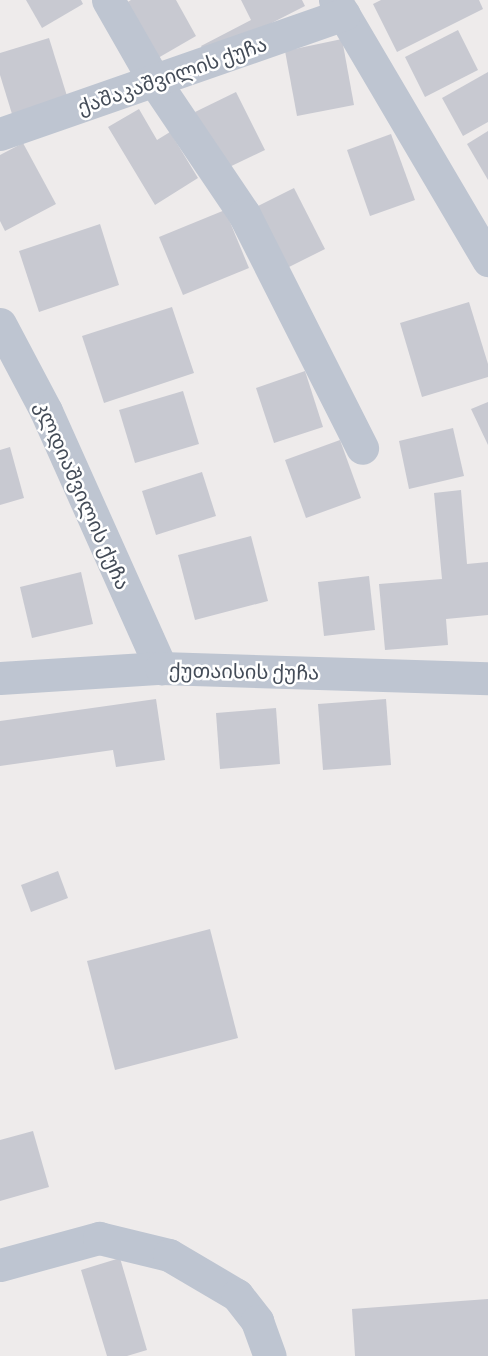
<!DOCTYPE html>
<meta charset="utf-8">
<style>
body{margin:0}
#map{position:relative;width:488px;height:1356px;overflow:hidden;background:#eeebeb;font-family:Manrope,"Noto Sans Georgian",sans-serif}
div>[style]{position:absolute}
.building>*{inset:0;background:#c8c9d1}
.minor>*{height:33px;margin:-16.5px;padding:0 16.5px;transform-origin:16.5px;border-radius:16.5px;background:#bec5d1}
span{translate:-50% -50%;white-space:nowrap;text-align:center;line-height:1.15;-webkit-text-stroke:5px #fff;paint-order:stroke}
.street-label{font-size:20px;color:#444c58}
</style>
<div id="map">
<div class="building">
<i style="clip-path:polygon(26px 0,81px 0,83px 4px,42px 28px)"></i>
<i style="clip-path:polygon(131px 0,176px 0,196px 36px,158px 58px,126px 3px)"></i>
<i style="clip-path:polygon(241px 0,302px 0,305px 6px,207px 56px,201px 46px,251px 20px)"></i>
<i style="clip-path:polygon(381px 0,479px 0,483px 9px,397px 52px,373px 4px)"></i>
<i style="clip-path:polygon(458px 30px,478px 70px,425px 97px,405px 57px)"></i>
<i style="clip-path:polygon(49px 38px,67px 96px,12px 114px,0 75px,0 53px)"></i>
<i style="clip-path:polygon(342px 39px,354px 105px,297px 116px,285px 51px)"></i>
<i style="clip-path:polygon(488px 72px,488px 122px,463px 136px,442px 98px)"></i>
<i style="clip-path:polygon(236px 92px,265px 150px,223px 170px,195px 112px)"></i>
<i style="clip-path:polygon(139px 109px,157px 140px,170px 132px,198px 178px,155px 205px,108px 127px)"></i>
<i style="clip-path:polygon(488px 131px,488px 180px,467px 144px)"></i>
<i style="clip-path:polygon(391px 134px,415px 200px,370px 216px,347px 150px)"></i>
<i style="clip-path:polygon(23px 143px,56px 204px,5px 231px,0 221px,0 155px)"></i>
<i style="clip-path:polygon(294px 188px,325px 249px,287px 268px,256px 207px)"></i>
<i style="clip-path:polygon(225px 210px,249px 268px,183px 295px,159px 237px)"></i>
<i style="clip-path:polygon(100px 224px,119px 285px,39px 312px,19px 251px)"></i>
<i style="clip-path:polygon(469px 302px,488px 364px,488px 377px,422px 397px,400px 323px)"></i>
<i style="clip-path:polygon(172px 307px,194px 373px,104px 403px,82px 336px)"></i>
<i style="clip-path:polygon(305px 371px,323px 427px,274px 443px,256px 388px)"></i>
<i style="clip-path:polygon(183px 391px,199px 444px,135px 463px,119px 410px)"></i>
<i style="clip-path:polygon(488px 402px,488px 445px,471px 409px)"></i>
<i style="clip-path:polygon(453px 428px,464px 476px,409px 489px,399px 441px)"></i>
<i style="clip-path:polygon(340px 440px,361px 498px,306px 518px,285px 460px)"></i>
<i style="clip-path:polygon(10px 447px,24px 498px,0 505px,0 450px)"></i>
<i style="clip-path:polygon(202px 472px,216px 516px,156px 535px,142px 491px)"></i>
<i style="clip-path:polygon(461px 490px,467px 564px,488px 562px,488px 615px,446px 619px,448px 645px,385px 650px,379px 584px,442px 579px,434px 493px)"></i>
<i style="clip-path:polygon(251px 536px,268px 601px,195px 620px,178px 555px)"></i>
<i style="clip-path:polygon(81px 572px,93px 624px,32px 638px,20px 587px)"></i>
<i style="clip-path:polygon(369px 576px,375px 630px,324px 636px,318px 582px)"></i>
<i style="clip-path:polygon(156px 699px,165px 760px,116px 767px,113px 750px,0 766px,0 721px)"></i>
<i style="clip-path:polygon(386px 699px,391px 765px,323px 770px,318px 704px)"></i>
<i style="clip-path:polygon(276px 708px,280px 764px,220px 769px,216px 713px)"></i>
<i style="clip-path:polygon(58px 871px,68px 898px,31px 912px,21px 885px)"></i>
<i style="clip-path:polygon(210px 929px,238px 1038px,115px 1070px,87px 961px)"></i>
<i style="clip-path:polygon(33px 1131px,49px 1187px,0 1201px,0 1140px)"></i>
<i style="clip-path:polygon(120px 1258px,147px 1350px,127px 1356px,107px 1356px,81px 1270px)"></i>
<i style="clip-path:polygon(488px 1299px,488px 1356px,355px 1356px,352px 1309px)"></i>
</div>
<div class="minor">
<i style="left:108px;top:0;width:95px;rotate:60.2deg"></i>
<i style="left:155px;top:82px;width:159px;rotate:56deg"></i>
<i style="left:244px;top:214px;width:262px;rotate:63.2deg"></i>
<i style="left:335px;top:0;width:302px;rotate:59.5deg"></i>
<i style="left:0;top:134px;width:364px;rotate:-19.2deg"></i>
<i style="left:0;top:324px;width:98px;rotate:62.1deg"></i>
<i style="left:46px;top:411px;width:282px;rotate:65.9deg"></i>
<i style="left:0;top:678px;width:161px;rotate:-3.6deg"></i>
<i style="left:161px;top:668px;width:327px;rotate:1.8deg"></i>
<i style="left:0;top:1265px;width:103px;rotate:-15.3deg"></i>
<i style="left:99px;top:1238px;width:72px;rotate:13.7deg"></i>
<i style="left:169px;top:1255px;width:79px;rotate:30.5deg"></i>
<i style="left:237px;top:1295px;width:33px;rotate:52deg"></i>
<i style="left:257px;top:1321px;width:37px;rotate:70deg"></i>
</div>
<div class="street-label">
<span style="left:172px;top:75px;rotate:-19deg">ქაშაკაშვილის ქუჩა</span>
<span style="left:83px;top:495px;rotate:66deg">კლდიაშვილის ქუჩა</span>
<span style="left:244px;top:671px;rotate:1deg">ქუთაისის ქუჩა</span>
</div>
</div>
